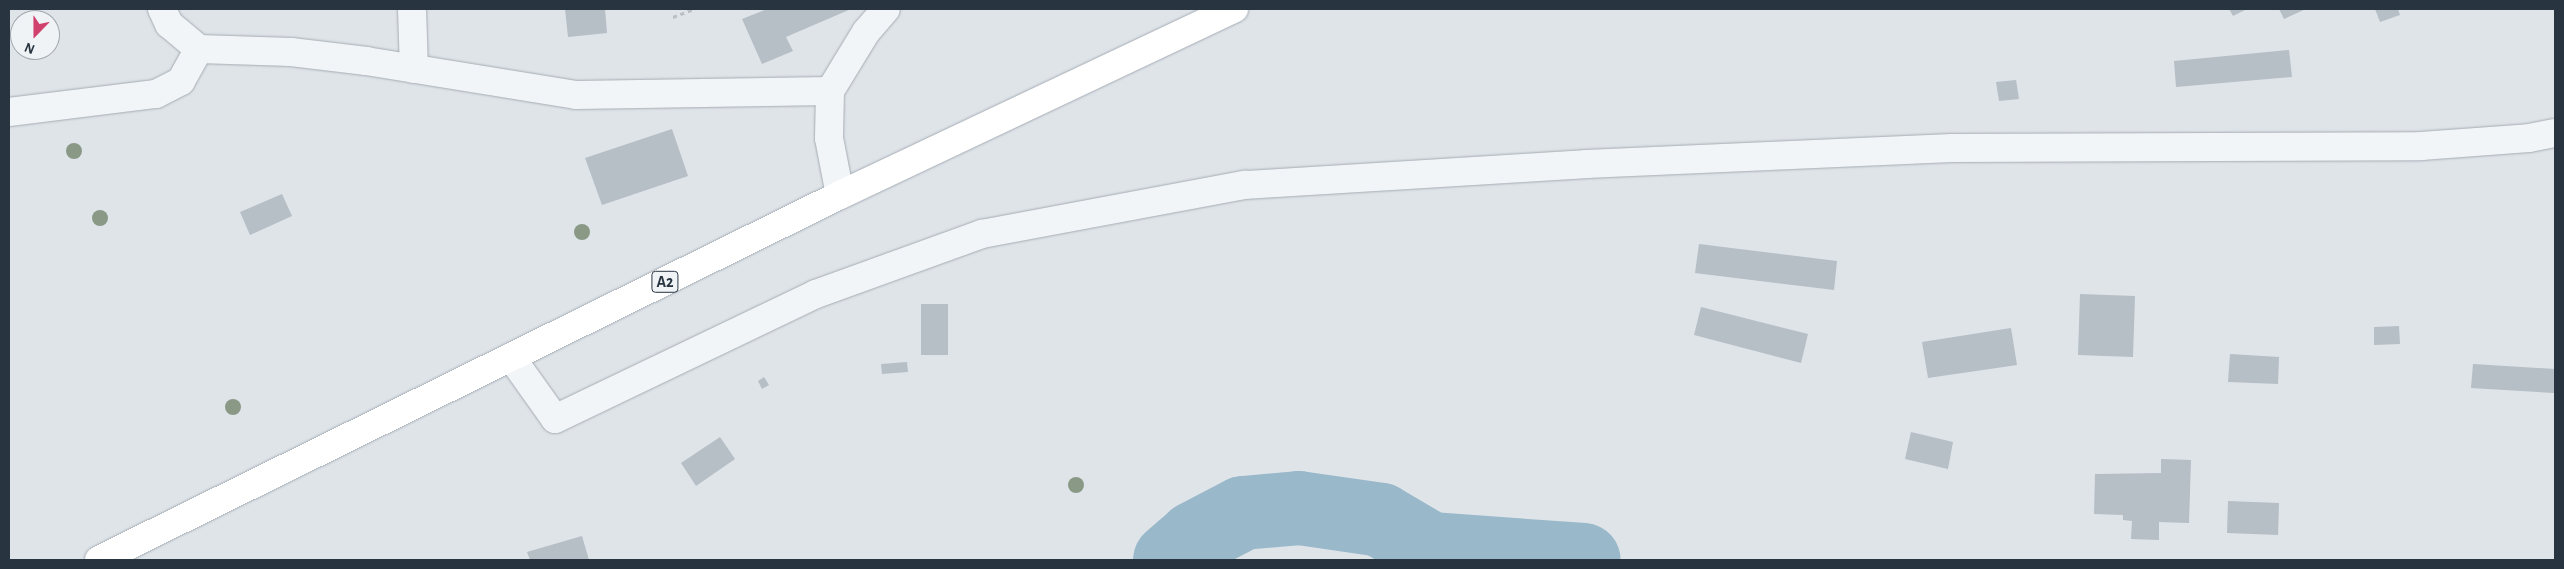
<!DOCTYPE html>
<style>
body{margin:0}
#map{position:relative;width:2564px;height:569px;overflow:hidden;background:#dfe4e9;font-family:"Alegreya Sans",sans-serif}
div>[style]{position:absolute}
.river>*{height:74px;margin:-37px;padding:0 37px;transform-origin:37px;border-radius:37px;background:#99b8ca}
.building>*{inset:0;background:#b6bec6}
.path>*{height:3px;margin-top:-1.5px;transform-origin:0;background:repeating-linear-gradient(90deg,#b9bfc4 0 4px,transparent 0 8px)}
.roads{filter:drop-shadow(0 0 1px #a4acb3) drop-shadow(0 0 1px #a4acb3)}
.minor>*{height:28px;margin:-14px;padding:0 14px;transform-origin:14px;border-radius:14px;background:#f2f5f7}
.major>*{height:28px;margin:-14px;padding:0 14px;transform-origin:14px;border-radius:14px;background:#fff}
.trees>*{width:16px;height:16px;margin:-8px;border-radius:50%;background:#899986}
span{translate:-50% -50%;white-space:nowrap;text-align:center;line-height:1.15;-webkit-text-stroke:4.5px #eff3f6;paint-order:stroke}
.shield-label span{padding:1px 4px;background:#eff3f6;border:1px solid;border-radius:4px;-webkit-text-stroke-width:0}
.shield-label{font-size:16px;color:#283440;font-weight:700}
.frame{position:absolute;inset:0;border:10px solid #283440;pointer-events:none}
.north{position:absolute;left:10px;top:10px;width:50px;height:50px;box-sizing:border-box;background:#eff3f6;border:1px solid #9fa7ad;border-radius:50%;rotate:202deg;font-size:14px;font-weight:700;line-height:20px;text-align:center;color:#283440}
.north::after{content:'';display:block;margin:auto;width:18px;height:22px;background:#d1416d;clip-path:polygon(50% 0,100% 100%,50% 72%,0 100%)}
</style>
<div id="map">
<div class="river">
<i style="left:1170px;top:560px;width:33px;rotate:-41deg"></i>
<i style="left:1195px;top:538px;width:54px;rotate:-27.5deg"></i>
<i style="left:1243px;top:513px;width:56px;rotate:-5.1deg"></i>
<i style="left:1299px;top:508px;width:83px;rotate:8.3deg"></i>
<i style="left:1381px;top:520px;width:57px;rotate:30.6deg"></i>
<i style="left:1430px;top:549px;width:154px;rotate:4.1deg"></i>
</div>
<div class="building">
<i style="clip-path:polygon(565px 9px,605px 9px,607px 33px,568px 37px)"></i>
<i style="clip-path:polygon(767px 9px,851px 9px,786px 37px,793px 51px,762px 64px,742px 19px)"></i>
<i style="clip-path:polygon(2229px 9px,2247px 9px,2233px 16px)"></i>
<i style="clip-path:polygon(2279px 9px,2306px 9px,2284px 19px)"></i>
<i style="clip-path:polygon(2375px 9px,2398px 9px,2400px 15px,2380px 22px)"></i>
<i style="clip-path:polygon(2289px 50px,2292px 77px,2176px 87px,2174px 61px)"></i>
<i style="clip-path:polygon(2016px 80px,2019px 99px,1999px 101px,1996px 82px)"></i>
<i style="clip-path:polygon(672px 129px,688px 176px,602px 205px,585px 158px)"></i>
<i style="clip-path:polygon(282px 194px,292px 216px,250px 235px,240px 212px)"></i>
<i style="clip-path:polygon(1699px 244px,1837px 261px,1834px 290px,1695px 273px)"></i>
<i style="clip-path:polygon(2080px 294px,2135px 296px,2133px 357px,2078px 355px)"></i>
<i style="clip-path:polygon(921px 304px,948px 304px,948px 355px,921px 355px)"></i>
<i style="clip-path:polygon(1701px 307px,1808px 334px,1801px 363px,1694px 335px)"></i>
<i style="clip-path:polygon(2399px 326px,2400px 344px,2374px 345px,2374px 327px)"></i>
<i style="clip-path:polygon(2011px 328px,2017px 365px,1928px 378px,1922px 342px)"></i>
<i style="clip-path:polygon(2230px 354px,2279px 357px,2278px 384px,2228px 382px)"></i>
<i style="clip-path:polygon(907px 362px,908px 372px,882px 374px,881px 364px)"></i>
<i style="clip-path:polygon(2473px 364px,2555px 369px,2554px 393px,2471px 388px)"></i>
<i style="clip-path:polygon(764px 377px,769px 385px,762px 389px,758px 381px)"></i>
<i style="clip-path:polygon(1911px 432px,1953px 442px,1948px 469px,1905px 459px)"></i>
<i style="clip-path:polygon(720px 437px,735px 459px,696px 486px,681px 463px)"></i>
<i style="clip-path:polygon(2161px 459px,2191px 460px,2189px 523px,2159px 522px,2159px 540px,2131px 539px,2132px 521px,2123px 520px,2123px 515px,2094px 514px,2095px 474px,2161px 473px)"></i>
<i style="clip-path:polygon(2228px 501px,2279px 503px,2278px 535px,2227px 533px)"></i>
<i style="clip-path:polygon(582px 536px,589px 560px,530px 560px,527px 552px)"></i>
</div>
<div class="path">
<i style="left:673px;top:17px;width:22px;rotate:-21deg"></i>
</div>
<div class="roads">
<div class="minor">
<i style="left:162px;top:9px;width:17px;rotate:65deg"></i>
<i style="left:169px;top:24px;width:39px;rotate:40deg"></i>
<i style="left:199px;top:49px;width:92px;rotate:1.9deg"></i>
<i style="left:291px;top:52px;width:76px;rotate:6.8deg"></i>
<i style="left:366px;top:61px;width:213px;rotate:9.2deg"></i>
<i style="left:576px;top:95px;width:254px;rotate:-0.9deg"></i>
<i style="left:412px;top:9px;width:60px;rotate:88.1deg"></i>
<i style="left:9px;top:112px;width:148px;rotate:-7deg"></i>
<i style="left:156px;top:94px;width:28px;rotate:-27deg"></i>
<i style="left:181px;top:81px;width:37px;rotate:-61deg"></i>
<i style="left:840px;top:195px;width:58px;rotate:-100.9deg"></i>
<i style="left:829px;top:138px;width:47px;rotate:-88.8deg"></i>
<i style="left:830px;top:91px;width:69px;rotate:-58.6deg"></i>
<i style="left:866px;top:32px;width:30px;rotate:-49deg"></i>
<i style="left:511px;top:357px;width:76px;rotate:54.6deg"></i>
<i style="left:555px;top:419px;width:289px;rotate:-25.6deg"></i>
<i style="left:816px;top:294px;width:177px;rotate:-19.9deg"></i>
<i style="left:982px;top:234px;width:268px;rotate:-10.6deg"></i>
<i style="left:1245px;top:185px;width:342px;rotate:-3.5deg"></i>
<i style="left:1586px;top:164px;width:366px;rotate:-2.5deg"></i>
<i style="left:1952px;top:148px;width:469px;rotate:-0.2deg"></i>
<i style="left:2421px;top:146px;width:108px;rotate:-4.2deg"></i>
<i style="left:2529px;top:138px;width:26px;rotate:-11deg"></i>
</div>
<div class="major">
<i style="left:99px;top:560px;width:826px;rotate:-26.22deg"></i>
<i style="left:840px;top:195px;width:436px;rotate:-25.3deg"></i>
</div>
</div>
<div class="trees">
<i style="left:74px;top:151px"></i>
<i style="left:100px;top:218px"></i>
<i style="left:582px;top:232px"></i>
<i style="left:233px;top:407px"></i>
<i style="left:1076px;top:485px"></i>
</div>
<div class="shield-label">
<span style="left:665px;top:282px">A2</span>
</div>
<div class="frame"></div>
<div class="north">N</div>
</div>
